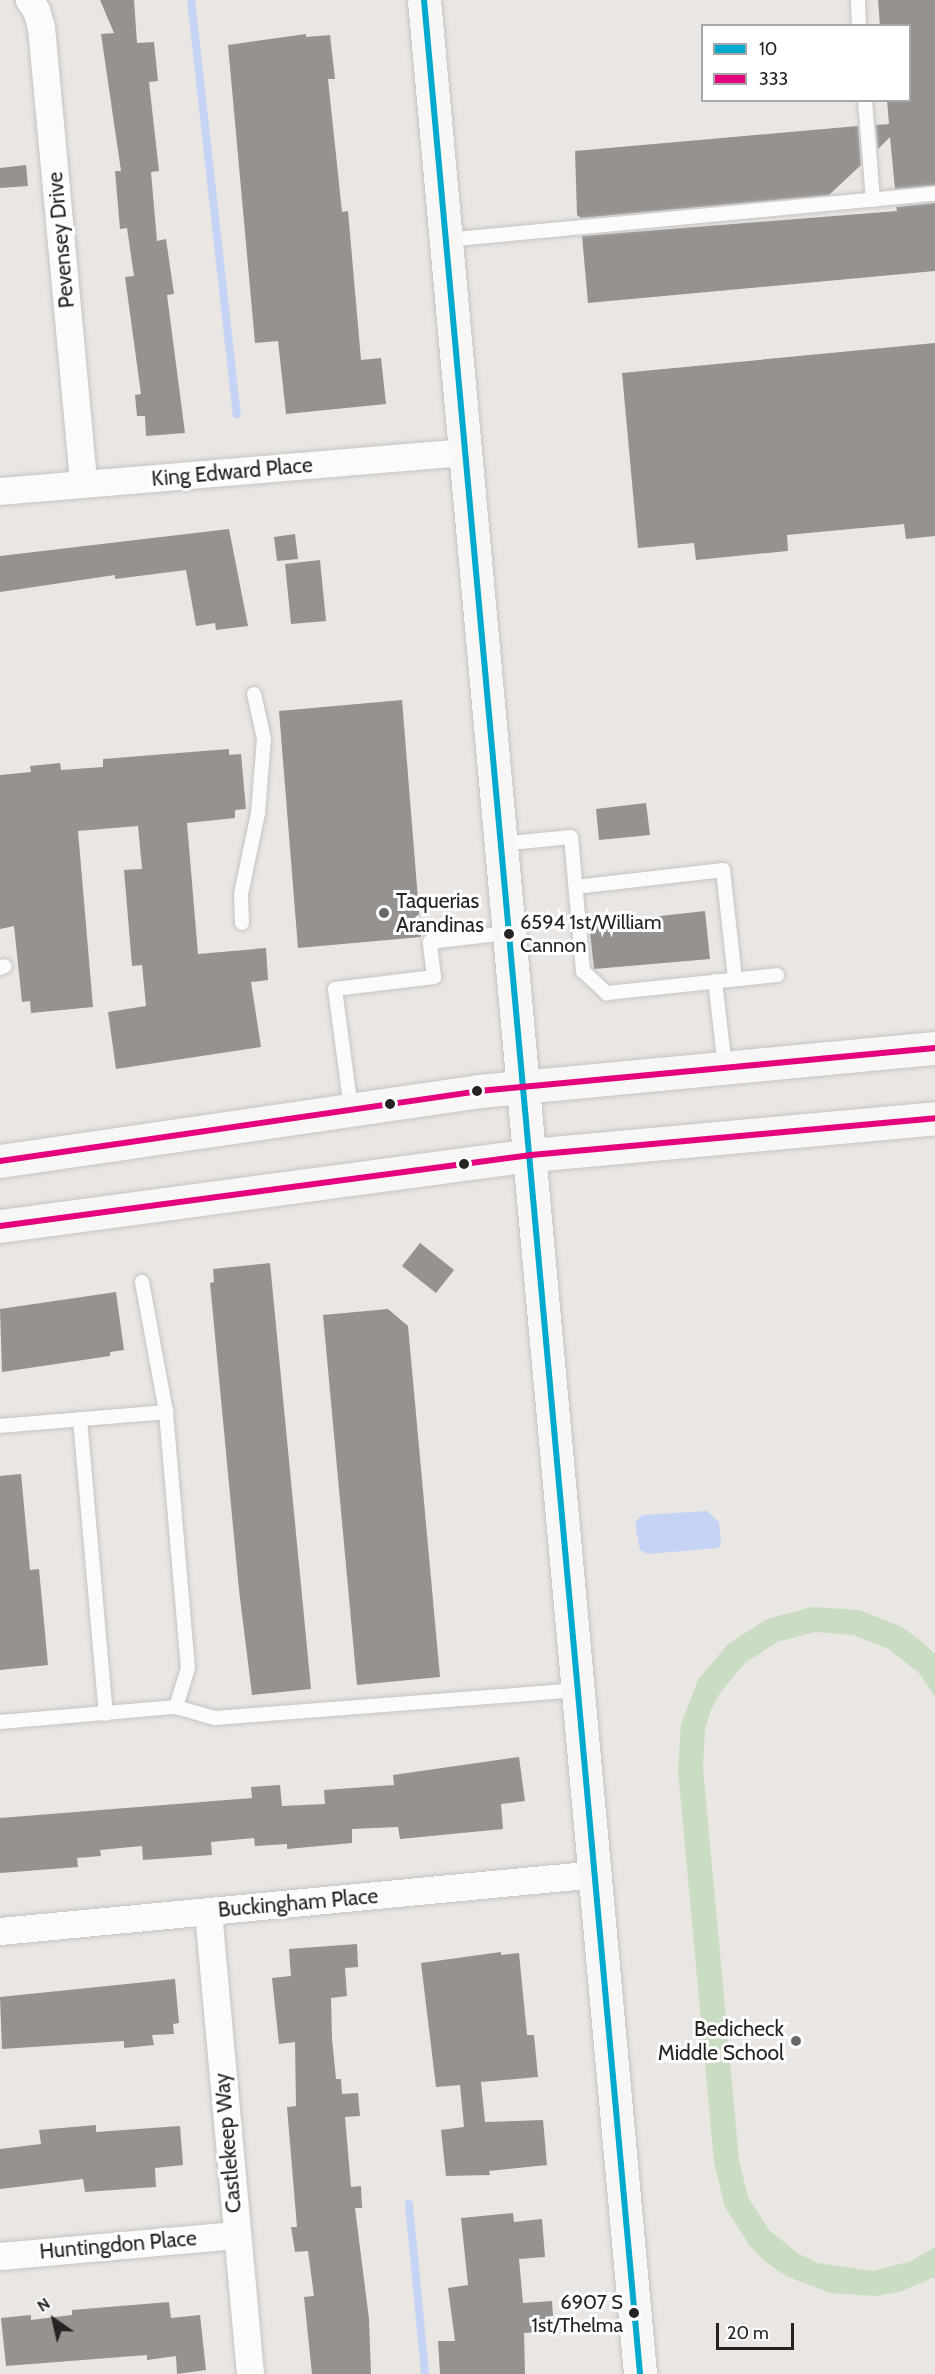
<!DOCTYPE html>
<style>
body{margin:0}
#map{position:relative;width:935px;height:2374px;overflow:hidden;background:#e9e6e3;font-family:Cabin,sans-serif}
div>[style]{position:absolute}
.green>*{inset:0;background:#caddc2}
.water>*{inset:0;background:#c5d4f4}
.stream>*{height:8px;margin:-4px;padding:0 4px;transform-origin:4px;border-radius:4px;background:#c5d4f4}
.building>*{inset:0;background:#959290}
.roads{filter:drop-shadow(0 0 2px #c6c3c1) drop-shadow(0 0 2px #c6c3c1)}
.service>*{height:14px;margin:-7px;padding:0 7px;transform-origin:7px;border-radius:7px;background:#fcfbfb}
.minor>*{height:27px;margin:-13.5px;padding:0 13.5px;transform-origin:13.5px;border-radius:13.5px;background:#fcfbfb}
.secondary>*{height:33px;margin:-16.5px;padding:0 16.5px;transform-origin:16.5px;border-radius:16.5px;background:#f9f7f6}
.bus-1>*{height:6px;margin:-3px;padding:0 3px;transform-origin:3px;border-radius:3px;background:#00a9ce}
.bus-2>*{height:6px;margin:-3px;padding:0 3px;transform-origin:3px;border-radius:3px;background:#e5007d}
.dots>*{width:16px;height:16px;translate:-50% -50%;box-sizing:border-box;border:3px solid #fff;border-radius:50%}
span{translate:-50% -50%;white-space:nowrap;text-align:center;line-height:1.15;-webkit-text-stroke:6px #fff;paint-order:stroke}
.bus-label{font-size:20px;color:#262322}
.left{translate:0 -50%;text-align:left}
.right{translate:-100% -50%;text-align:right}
.street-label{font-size:21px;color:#262322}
.poi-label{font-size:21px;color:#262322}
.legend{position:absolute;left:701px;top:24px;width:210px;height:78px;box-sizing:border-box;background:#fff;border:2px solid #a8a7a7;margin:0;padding:8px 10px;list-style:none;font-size:18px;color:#262322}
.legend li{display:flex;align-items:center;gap:12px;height:30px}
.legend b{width:30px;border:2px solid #a8a7a7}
.north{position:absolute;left:24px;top:2290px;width:60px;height:60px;-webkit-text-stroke:4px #fff;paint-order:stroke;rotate:326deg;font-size:16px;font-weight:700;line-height:24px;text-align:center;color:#262322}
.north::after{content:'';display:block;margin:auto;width:21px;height:27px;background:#262322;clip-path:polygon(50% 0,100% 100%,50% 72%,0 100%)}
.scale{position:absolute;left:716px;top:2323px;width:78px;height:27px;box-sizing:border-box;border:3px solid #262322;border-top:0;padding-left:8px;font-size:18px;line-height:21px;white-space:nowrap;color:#262322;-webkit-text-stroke:4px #fff;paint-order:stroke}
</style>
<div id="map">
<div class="green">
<i style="clip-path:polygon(812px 1607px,859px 1610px,902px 1627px,921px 1641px,935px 1654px,935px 1697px,919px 1673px,889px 1649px,853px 1635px,815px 1632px,777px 1642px,745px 1663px,720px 1693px,711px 1710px,705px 1729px,703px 1768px,739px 2160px,748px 2197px,769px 2230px,799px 2254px,817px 2263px,873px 2271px,911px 2261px,935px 2247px,935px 2277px,899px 2292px,876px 2296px,830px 2293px,786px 2276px,767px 2263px,750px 2246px,725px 2207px,714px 2162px,678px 1770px,681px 1724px,698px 1680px,728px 1644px,767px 1619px)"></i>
</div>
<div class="water">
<i style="clip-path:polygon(707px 1511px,719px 1522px,721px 1544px,718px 1548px,648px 1554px,640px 1550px,635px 1523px,642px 1515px)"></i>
</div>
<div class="stream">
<i style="left:191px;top:0;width:417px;rotate:83.7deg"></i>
<i style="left:409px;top:2204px;width:171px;rotate:84.6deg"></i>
</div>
<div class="building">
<i style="clip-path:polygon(100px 0,134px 0,137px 43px,154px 42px,158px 81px,149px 82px,159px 171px,151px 172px,157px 241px,166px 239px,174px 294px,167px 295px,185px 433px,146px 436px,145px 416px,137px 416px,135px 395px,141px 394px,125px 277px,134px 276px,127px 228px,120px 229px,115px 171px,121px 171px,101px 34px,114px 33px)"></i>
<i style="clip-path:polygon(878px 0,935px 0,935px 185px,895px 189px,890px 137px,878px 149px,876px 125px,889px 124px,887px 100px,909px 100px,909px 26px,880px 26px)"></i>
<i style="clip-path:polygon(306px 34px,306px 37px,330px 35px,335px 79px,328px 79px,342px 212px,348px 211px,361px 360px,381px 358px,386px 404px,286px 414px,278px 341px,255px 343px,228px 45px)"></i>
<i style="clip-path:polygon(858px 126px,861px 165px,829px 195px,581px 218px,577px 215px,575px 151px)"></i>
<i style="clip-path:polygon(26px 165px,28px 186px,0 188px,0 168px)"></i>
<i style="clip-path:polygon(935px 203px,935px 271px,588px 303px,582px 236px,897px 211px,896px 207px)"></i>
<i style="clip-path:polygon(935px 343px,935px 536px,906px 539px,904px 524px,787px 535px,788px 551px,696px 560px,694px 543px,638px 548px,622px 373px)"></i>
<i style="clip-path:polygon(229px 529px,248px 626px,216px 630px,215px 623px,196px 626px,186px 570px,115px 579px,115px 575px,0 592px,0 556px)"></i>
<i style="clip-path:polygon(295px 534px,298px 559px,277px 561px,274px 537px)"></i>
<i style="clip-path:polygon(320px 560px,326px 621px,291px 624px,285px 564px)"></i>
<i style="clip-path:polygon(402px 700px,421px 937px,298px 948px,279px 711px)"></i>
<i style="clip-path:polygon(229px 749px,229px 755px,241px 754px,246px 809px,235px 810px,235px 818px,187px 823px,198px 954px,266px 948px,268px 980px,251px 982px,261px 1047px,116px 1069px,108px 1012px,146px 1006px,142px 965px,132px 966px,124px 870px,142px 869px,138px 826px,78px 831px,93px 1007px,31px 1013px,30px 1001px,22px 1002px,14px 926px,0 929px,0 775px,31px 772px,30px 766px,60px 763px,61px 770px,103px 767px,103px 759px)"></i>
<i style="clip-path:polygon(646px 803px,650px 835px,599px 840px,596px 809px)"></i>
<i style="clip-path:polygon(705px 911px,710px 959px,594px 969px,589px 924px)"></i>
<i style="clip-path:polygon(420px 1243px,454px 1270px,436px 1293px,402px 1266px)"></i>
<i style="clip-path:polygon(270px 1263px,311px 1689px,252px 1695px,239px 1590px,210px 1283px,214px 1282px,213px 1269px)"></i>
<i style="clip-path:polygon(116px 1292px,124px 1350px,110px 1352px,110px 1356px,2px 1372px,0 1309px)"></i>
<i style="clip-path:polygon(388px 1309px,408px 1326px,440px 1677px,357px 1685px,323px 1315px)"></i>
<i style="clip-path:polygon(21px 1474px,30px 1570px,39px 1569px,48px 1665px,0 1670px,0 1476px)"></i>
<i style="clip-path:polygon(519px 1757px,525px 1801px,501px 1804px,503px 1829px,400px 1839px,398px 1827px,352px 1829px,352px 1843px,287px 1849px,287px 1844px,255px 1846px,254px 1838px,211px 1842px,212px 1855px,143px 1860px,142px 1846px,100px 1850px,101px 1856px,77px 1858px,78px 1867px,0 1873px,0 1818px,252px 1798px,251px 1787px,280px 1785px,282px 1806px,325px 1804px,324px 1790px,394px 1785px,393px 1775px)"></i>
<i style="clip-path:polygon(357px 1944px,358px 1967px,345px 1968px,347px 1996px,331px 1998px,332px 2039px,336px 2079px,341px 2079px,342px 2094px,358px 2093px,360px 2116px,345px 2117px,351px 2187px,361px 2186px,362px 2208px,355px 2208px,369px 2319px,371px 2374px,312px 2374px,304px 2297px,314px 2296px,308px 2251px,295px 2252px,291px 2227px,297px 2227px,287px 2107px,296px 2106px,295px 2042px,279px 2044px,272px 1978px,291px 1976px,289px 1949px)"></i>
<i style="clip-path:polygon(501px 1952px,501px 1955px,519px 1953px,527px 2035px,534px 2035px,538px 2077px,481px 2082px,485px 2122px,543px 2120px,547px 2165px,489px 2171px,490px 2175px,446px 2176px,441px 2130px,464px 2127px,460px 2085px,436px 2087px,421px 1963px)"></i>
<i style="clip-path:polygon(175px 1979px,179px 2023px,173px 2024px,174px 2034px,152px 2035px,154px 2045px,124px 2048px,124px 2041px,2px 2049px,0 1997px)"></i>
<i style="clip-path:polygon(96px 2125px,96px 2132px,180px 2126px,183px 2165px,155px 2168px,156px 2187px,85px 2192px,83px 2179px,0 2189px,0 2149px,41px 2144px,39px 2130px)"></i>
<i style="clip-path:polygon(513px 2213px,514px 2222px,542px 2219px,545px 2257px,519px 2259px,523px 2303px,552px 2301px,554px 2331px,524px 2333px,525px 2374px,440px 2374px,438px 2341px,455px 2341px,448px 2288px,468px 2285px,461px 2218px)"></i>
<i style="clip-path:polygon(169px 2302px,171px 2318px,200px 2315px,206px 2370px,177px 2374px,176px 2356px,147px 2360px,147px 2355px,6px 2366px,1px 2318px,31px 2315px,31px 2320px,72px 2315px,72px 2310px)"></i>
</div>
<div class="roads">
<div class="service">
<i style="left:858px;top:0;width:26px;rotate:88deg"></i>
<i style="left:865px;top:100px;width:100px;rotate:85.4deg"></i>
<i style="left:445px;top:240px;width:492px;rotate:-5.4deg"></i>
<i style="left:500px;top:844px;width:71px;rotate:-5.6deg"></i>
<i style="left:571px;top:837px;width:135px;rotate:84.9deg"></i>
<i style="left:583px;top:971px;width:33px;rotate:43deg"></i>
<i style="left:607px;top:993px;width:171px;rotate:-6deg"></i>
<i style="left:576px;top:887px;width:148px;rotate:-6.6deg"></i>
<i style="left:723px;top:870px;width:110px;rotate:83.7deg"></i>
<i style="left:242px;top:923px;width:29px;rotate:-92deg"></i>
<i style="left:241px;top:894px;width:83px;rotate:-78.1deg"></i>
<i style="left:258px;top:813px;width:74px;rotate:-85.4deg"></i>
<i style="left:264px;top:739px;width:46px;rotate:-102.5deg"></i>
<i style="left:0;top:968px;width:5px;rotate:-22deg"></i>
<i style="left:715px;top:981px;width:88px;rotate:83.4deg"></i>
<i style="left:351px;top:1109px;width:121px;rotate:-97.6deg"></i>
<i style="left:335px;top:989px;width:100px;rotate:-6.9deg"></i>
<i style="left:434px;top:977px;width:35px;rotate:-97deg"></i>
<i style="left:430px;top:942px;width:78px;rotate:-6.7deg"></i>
<i style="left:142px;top:1282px;width:132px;rotate:79.5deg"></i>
<i style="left:166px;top:1412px;width:257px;rotate:85.1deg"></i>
<i style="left:188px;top:1668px;width:41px;rotate:107.1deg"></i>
<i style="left:80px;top:1419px;width:296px;rotate:85deg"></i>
<i style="left:0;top:1426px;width:167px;rotate:-4.8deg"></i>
<i style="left:0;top:1722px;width:177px;rotate:-4.9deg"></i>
<i style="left:176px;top:1707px;width:41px;rotate:15.8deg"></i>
<i style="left:215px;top:1718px;width:364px;rotate:-4.4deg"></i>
</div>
<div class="minor">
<i style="left:29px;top:0;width:12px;rotate:55deg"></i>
<i style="left:36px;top:10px;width:18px;rotate:74deg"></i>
<i style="left:41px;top:27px;width:458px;rotate:84.7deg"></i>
<i style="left:0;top:491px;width:466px;rotate:-4.8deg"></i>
<i style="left:208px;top:1912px;width:464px;rotate:84.8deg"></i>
<i style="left:0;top:1931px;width:599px;rotate:-5.46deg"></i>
<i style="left:0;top:2256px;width:237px;rotate:-5.1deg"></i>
</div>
<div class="secondary">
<i style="left:424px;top:0;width:2384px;rotate:84.8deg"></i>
<i style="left:0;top:1161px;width:484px;rotate:-8.3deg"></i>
<i style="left:479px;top:1091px;width:458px;rotate:-5.4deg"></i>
<i style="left:0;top:1226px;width:536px;rotate:-7.62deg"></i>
<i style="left:531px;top:1155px;width:406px;rotate:-5.2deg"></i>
</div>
</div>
<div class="bus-1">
<i style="left:424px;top:0;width:2384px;rotate:84.8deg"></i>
</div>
<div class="bus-2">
<i style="left:0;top:1161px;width:484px;rotate:-8.3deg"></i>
<i style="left:479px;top:1091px;width:458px;rotate:-5.4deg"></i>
<i style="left:0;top:1226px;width:536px;rotate:-7.62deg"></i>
<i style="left:531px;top:1155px;width:406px;rotate:-5.2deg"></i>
</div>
<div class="dots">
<i style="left:384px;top:913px;background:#6a6766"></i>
<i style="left:509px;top:934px;background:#262322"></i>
<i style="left:477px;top:1091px;background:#262322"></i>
<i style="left:390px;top:1104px;background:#262322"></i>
<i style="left:464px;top:1164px;background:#262322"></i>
<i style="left:796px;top:2041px;background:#6a6766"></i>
<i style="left:634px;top:2313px;background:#262322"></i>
</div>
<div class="bus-label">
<span class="left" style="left:520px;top:934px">6594 1st/William<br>Cannon</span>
<span class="right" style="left:623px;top:2314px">6907 S<br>1st/Thelma</span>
</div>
<div class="street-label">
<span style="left:61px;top:240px;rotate:-95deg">Pevensey Drive</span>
<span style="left:232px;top:472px;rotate:-5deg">King Edward Place</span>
<span style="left:298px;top:1903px;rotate:-5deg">Buckingham Place</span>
<span style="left:228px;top:2143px;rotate:-95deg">Castlekeep Way</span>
<span style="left:118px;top:2245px;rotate:-5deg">Huntingdon Place</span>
</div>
<div class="poi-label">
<span class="left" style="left:396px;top:913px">Taquerias<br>Arandinas</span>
<span class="right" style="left:784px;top:2041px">Bedicheck<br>Middle School</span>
</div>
<ul class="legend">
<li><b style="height:8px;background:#00a9ce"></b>10</li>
<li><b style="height:8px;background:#e5007d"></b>333</li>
</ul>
<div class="north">N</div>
<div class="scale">20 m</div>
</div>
